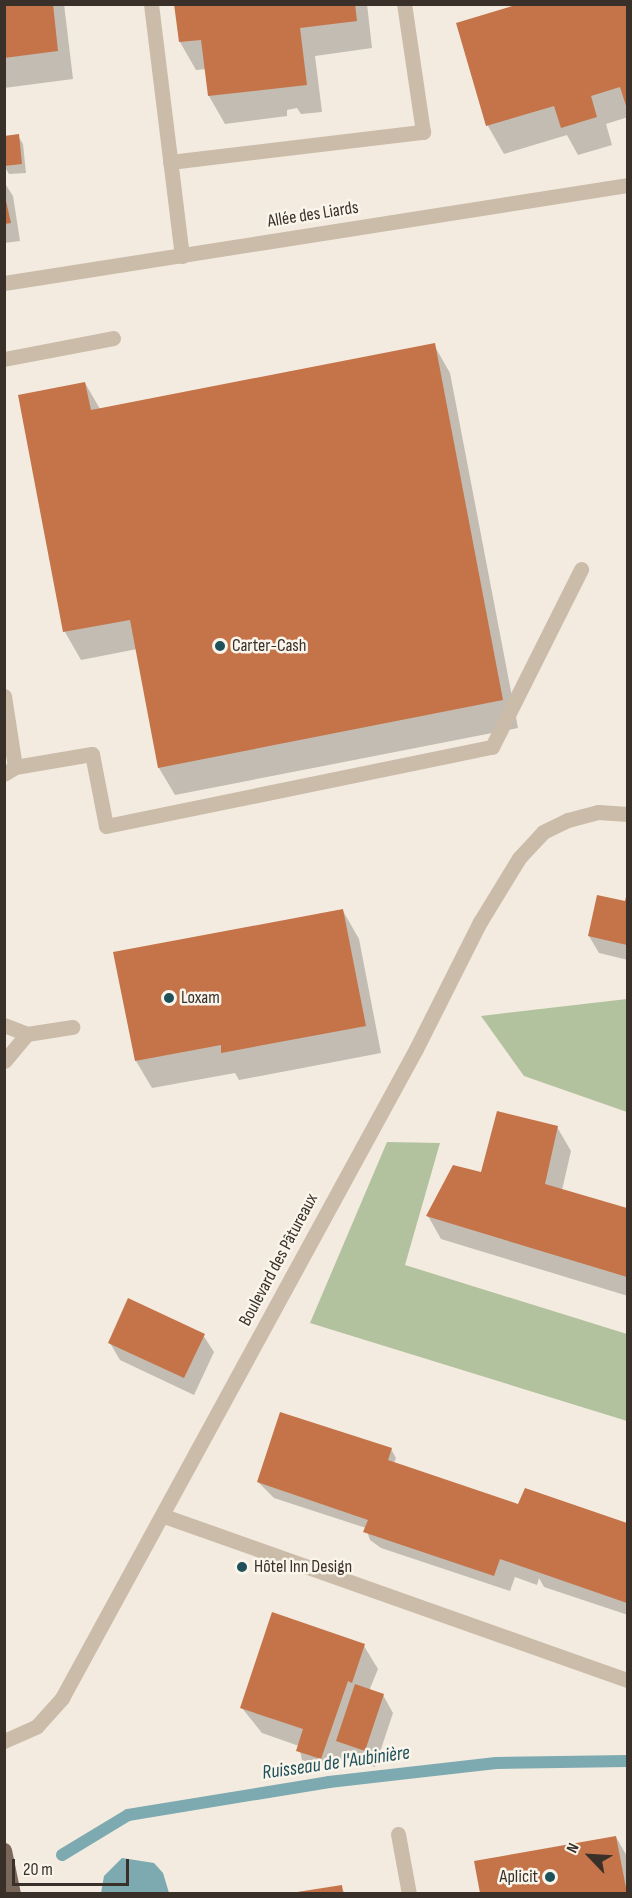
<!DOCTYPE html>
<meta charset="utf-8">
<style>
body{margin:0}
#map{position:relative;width:632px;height:1898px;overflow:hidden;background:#f3ebdf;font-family:"Sofia Sans Condensed",sans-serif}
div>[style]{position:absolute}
.green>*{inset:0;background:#b3c29e}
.water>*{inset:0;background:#7da9b0}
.shadow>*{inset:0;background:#0003}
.stream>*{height:12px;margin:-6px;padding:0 6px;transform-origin:6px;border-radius:6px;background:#7da9b0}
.building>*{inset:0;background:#c5744a}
.minor>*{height:15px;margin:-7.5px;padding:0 7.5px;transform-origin:7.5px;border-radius:7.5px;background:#cbbcaa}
.major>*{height:15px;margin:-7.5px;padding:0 7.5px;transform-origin:7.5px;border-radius:7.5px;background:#7a685b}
.dots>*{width:16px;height:16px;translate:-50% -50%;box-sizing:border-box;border:3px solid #faf5eb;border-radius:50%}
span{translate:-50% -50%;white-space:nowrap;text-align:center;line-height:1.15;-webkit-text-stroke:5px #faf5eb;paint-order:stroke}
.street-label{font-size:18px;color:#39302a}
.poi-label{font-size:18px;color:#39302a}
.left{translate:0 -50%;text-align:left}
.right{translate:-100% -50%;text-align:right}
.water-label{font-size:20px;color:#1f515a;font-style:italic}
.frame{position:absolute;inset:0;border:6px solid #39302a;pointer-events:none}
.north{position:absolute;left:560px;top:1826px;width:60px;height:60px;-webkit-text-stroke:4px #faf5eb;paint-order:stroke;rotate:295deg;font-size:16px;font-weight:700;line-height:24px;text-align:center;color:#39302a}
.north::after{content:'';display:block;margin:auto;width:21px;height:27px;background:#39302a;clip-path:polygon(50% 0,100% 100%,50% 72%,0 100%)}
.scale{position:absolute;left:12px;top:1859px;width:117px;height:27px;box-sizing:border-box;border:3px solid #39302a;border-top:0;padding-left:8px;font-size:18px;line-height:21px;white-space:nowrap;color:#39302a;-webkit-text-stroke:4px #faf5eb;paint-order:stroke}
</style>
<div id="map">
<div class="green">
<i style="clip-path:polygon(627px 999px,627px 1112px,524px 1076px,481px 1016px)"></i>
<i style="clip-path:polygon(387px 1142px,440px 1143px,405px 1265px,627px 1334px,627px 1421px,310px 1323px)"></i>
</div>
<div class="water">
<i style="clip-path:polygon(122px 1858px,154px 1863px,163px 1873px,169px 1893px,101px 1893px,104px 1876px)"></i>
</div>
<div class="shadow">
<i style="clip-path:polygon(4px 4px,64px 4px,73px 79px,4px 88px)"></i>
<i style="clip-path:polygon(176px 4px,367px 4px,372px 48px,315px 56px,322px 112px,301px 114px,297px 108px,287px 110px,287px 116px,225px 124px,209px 96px,206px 69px,196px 70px,180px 42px)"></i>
<i style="clip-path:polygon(525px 4px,628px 4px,628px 117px,606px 124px,612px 145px,578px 155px,567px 135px,504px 154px,488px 126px,458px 24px)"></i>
<i style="clip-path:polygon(18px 136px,23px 144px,26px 173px,9px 174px,4px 166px,4px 137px)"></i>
<i style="clip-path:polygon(4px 182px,13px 196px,20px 241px,4px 243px)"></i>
<i style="clip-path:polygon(434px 345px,450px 373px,518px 728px,175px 795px,159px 768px,137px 649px,81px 660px,65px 632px,20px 396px,85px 383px,100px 409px)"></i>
<i style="clip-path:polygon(628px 896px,628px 960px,599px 953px,589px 936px,626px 903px)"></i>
<i style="clip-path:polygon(343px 911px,359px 939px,381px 1053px,239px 1080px,235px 1073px,152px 1088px,136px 1061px)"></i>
<i style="clip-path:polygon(557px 1127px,571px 1151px,562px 1190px,628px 1210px,628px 1296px,441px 1239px,428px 1216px,482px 1174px)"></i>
<i style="clip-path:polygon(203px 1335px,214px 1352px,194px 1395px,120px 1360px,110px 1343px)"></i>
<i style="clip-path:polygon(391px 1449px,396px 1458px,394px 1463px,519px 1506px,550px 1499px,628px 1525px,628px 1615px,544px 1587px,539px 1578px,537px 1585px,515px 1577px,510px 1591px,381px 1548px,370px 1540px,366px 1528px,274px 1498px,258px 1482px)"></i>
<i style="clip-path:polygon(364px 1646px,378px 1669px,369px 1691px,383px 1695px,393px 1713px,375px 1767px,348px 1758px,345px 1753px,342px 1761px,329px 1757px,326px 1767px,302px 1760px,299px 1746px,262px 1733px,242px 1708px)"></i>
<i style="clip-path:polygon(616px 1837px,628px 1858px,628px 1894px,481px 1894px,476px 1862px)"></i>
<i style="clip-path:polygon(341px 1886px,345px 1894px,299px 1894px)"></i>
</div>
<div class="stream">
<i style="left:62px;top:1855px;width:77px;rotate:-31.2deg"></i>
<i style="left:128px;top:1815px;width:204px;rotate:-9.3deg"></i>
<i style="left:329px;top:1782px;width:168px;rotate:-6.5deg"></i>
<i style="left:496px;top:1763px;width:132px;rotate:-0.9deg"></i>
</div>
<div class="building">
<i style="clip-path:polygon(4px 4px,53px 4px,58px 51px,4px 58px)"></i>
<i style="clip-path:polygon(174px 4px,355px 4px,357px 21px,300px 28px,307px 85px,208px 96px,201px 40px,179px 42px)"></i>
<i style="clip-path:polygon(519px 4px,627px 4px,627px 109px,620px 87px,591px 96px,597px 117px,561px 128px,554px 106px,486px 126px,456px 23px)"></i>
<i style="clip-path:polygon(19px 134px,22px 164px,4px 166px,4px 136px)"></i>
<i style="clip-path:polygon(4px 192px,11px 223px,4px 224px)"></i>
<i style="clip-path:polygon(435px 343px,503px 700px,158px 768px,130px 620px,63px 632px,18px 395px,85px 382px,91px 410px)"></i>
<i style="clip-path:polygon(627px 893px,627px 945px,588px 936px,597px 895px,625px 901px)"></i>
<i style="clip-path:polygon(343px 909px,366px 1026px,221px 1053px,221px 1045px,135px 1061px,113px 952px)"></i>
<i style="clip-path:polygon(497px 1111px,558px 1126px,545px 1184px,627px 1208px,627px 1277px,426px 1216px,453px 1165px,481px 1172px)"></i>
<i style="clip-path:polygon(128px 1298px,205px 1334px,184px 1378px,108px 1343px)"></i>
<i style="clip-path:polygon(280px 1412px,392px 1448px,388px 1460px,518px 1504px,525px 1488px,627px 1523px,627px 1603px,500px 1559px,494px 1576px,363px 1532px,368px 1520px,257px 1482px)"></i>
<i style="clip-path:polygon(272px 1612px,365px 1644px,352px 1683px,348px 1681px,321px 1759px,296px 1751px,303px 1729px,240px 1708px)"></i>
<i style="clip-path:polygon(355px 1684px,384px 1694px,365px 1751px,336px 1741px)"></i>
<i style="clip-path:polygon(616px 1836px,627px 1893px,480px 1893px,474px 1861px)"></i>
<i style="clip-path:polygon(342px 1885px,343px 1893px,298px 1893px,297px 1892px)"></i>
</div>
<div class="minor">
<i style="left:151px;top:4px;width:254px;rotate:83deg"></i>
<i style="left:170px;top:162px;width:255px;rotate:-6.8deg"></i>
<i style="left:423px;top:132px;width:129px;rotate:-98.4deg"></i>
<i style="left:4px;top:283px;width:632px;rotate:-8.93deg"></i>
<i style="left:4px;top:359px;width:111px;rotate:-10.9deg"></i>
<i style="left:4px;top:696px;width:72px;rotate:81.2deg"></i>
<i style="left:4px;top:774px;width:13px;rotate:-32deg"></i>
<i style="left:15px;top:767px;width:78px;rotate:-9.6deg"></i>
<i style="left:92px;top:754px;width:73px;rotate:79deg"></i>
<i style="left:106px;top:826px;width:394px;rotate:-11.6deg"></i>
<i style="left:492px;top:747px;width:199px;rotate:-63.4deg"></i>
<i style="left:4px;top:1025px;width:25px;rotate:21deg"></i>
<i style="left:27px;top:1034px;width:35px;rotate:130deg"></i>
<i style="left:27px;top:1034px;width:46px;rotate:-8.8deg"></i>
<i style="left:164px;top:1516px;width:492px;rotate:19.5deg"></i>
<i style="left:4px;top:1741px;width:36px;rotate:-24deg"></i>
<i style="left:37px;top:1726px;width:38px;rotate:-48deg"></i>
<i style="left:62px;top:1698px;width:739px;rotate:-61.39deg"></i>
<i style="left:416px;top:1049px;width:142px;rotate:-63.3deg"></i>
<i style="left:480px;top:922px;width:75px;rotate:-58.6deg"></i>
<i style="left:519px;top:858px;width:35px;rotate:-47deg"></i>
<i style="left:543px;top:832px;width:28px;rotate:-26deg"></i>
<i style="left:568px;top:820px;width:31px;rotate:-15deg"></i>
<i style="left:598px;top:812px;width:30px;rotate:4deg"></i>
<i style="left:398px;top:1834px;width:61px;rotate:79.6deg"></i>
</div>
<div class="major">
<i style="left:4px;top:1850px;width:45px;rotate:78.4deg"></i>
</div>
<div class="dots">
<i style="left:220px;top:646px;background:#1f515a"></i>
<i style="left:169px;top:998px;background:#1f515a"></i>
<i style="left:242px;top:1567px;background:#1f515a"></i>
<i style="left:550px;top:1877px;background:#1f515a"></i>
</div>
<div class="street-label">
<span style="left:313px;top:215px;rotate:-9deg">Allée des Liards</span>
<span style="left:279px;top:1260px;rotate:-62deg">Boulevard des Pâtureaux</span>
</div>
<div class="poi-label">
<span class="left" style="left:232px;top:646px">Carter-Cash</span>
<span class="left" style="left:181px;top:998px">Loxam</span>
<span class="left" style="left:254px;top:1567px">Hôtel Inn Design</span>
<span class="right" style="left:538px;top:1877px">Aplicit</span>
</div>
<div class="water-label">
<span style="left:336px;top:1763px;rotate:-8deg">Ruisseau de l'Aubinière</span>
</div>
<div class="frame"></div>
<div class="north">N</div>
<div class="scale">20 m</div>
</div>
